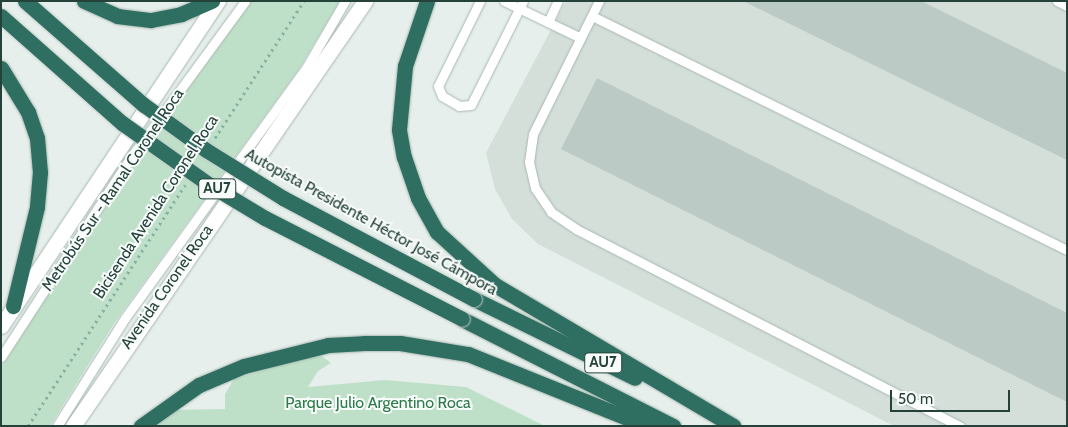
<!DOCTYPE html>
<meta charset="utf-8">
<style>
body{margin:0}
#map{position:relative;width:1068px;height:427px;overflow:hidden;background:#e6efeb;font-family:Cabin,sans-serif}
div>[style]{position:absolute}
.built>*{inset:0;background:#d4dfda}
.green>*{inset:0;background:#bfe0c8}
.building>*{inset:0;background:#bbcac4}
.path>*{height:3px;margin-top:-1.5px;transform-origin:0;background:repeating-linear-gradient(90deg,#86b3a5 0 2.5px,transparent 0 6.5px)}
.roads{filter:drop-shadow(0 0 1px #a8b8b2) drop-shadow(0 0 1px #a8b8b2)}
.lane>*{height:9px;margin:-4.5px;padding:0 4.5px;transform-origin:4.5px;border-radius:4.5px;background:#fff}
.secondary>*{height:15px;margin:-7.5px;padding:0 7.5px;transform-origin:7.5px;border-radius:7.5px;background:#fff}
.highway>*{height:15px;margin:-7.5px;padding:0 7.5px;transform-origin:7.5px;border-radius:7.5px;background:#2f6f62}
.bridges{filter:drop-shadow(0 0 1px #c2cac8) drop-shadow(0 0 1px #c2cac8)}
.highway-bridge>*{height:15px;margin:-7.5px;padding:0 7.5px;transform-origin:7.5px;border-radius:7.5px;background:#2f6f62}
span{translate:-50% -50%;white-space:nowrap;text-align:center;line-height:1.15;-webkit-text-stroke:4px #f7fbf9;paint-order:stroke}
.shield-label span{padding:1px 4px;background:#f7fbf9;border:1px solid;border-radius:4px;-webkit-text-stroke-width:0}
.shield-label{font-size:15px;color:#24423a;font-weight:700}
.street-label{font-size:16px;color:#24423a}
.park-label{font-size:16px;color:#2d7a4b}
.frame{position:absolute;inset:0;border:2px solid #24423a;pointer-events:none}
.scale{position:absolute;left:890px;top:390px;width:120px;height:22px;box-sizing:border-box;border:2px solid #24423a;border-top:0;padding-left:6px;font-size:15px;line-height:18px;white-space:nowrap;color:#24423a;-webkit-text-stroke:4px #f7fbf9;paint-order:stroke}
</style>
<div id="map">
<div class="built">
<i style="clip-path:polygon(566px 1px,1067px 1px,1067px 426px,894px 426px,538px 244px,512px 219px,495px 189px,486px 153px)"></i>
</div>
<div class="green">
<i style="clip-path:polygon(251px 1px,340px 1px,299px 69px,115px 322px,50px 426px,1px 426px,1px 366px,134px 164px)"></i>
<i style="clip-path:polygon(319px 354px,331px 363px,318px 371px,308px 387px,385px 380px,466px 387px,545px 426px,155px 426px,157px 420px,172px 410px,225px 409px,225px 394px,234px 379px)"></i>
</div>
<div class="building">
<i style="clip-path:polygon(743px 1px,921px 1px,1067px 73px,1067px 160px)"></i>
<i style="clip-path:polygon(597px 78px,1067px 313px,1067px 402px,561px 149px)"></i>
</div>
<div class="path">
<i style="left:215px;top:138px;width:163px;rotate:-57deg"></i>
<i style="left:28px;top:426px;width:288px;rotate:-56.9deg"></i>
</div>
<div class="roads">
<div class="lane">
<i style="left:480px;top:1px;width:95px;rotate:116.3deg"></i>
<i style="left:438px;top:86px;width:11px;rotate:68deg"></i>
<i style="left:442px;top:96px;width:20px;rotate:30deg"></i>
<i style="left:459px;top:106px;width:12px;rotate:-5deg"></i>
<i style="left:471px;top:105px;width:116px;rotate:-63.4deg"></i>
<i style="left:504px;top:1px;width:85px;rotate:25.7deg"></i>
<i style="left:599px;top:1px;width:148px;rotate:116.4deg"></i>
<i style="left:533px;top:134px;width:28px;rotate:98deg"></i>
<i style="left:529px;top:162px;width:27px;rotate:77deg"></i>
<i style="left:535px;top:188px;width:29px;rotate:56deg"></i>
<i style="left:551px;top:212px;width:30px;rotate:34deg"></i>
<i style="left:576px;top:229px;width:432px;rotate:27.2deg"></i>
<i style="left:1057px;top:1px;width:11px;rotate:27deg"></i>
<i style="left:592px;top:16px;width:530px;rotate:26.23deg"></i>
<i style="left:548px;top:22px;width:23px;rotate:-65deg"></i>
<i style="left:1px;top:357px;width:239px;rotate:-57deg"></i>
<i style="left:131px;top:157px;width:193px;rotate:-53.8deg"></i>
<i style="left:57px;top:426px;width:128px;rotate:-57.8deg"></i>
<i style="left:125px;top:318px;width:309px;rotate:-54.1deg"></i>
<i style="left:306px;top:68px;width:78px;rotate:-59.8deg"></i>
</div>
<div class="secondary">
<i style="left:1px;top:326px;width:391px;rotate:-56.3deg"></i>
<i style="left:73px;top:426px;width:516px;rotate:-55.51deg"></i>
</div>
<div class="highway">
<i style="left:84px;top:1px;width:36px;rotate:24deg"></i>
<i style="left:117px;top:16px;width:34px;rotate:7deg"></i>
<i style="left:151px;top:20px;width:31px;rotate:-11deg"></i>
<i style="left:181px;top:14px;width:34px;rotate:-23deg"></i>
<i style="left:427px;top:1px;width:69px;rotate:108.7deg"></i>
<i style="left:405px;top:66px;width:64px;rotate:95.4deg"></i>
<i style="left:399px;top:130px;width:27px;rotate:80deg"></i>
<i style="left:404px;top:157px;width:43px;rotate:71.1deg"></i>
<i style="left:418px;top:198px;width:39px;rotate:61deg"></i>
<i style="left:437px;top:232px;width:79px;rotate:42.4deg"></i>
<i style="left:495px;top:285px;width:277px;rotate:30.6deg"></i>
<i style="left:1px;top:68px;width:52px;rotate:58.5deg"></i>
<i style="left:28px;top:112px;width:28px;rotate:71deg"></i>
<i style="left:37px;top:138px;width:34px;rotate:85deg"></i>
<i style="left:40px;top:172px;width:35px;rotate:95deg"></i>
<i style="left:37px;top:207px;width:102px;rotate:103.6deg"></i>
<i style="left:474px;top:299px;width:179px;rotate:26.1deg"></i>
<i style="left:462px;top:319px;width:237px;rotate:26.9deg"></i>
<i style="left:141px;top:426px;width:71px;rotate:-35.3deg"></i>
<i style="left:199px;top:385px;width:49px;rotate:-22.9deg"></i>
<i style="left:244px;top:366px;width:87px;rotate:-14deg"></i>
<i style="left:328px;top:345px;width:36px;rotate:-3deg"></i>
<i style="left:364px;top:343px;width:36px"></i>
<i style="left:400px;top:343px;width:69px;rotate:9.2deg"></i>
<i style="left:468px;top:354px;width:193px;rotate:21.9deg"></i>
</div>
</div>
<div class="bridges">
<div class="highway-bridge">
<i style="left:25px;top:1px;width:158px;rotate:41.2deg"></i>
<i style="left:144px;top:105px;width:77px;rotate:36deg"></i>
<i style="left:206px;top:150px;width:91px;rotate:31.9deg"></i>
<i style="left:283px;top:198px;width:216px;rotate:27.9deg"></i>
<i style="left:1px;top:16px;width:162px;rotate:41.5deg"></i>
<i style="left:122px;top:123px;width:108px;rotate:35.2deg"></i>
<i style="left:210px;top:185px;width:64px;rotate:31deg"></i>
<i style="left:265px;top:218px;width:221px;rotate:27.1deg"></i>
</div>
</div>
<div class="shield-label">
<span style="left:217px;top:189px">AU7</span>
<span style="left:603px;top:363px">AU7</span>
</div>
<div class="street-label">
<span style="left:113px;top:190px;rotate:-56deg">Metrobús Sur - Ramal Coronel Roca</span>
<span style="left:156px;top:207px;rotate:-57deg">Bicisenda Avenida Coronel Roca</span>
<span style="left:371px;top:222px;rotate:29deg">Autopista Presidente Héctor José Cámpora</span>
<span style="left:167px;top:287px;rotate:-55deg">Avenida Coronel Roca</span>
</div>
<div class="park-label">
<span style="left:378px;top:403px">Parque Julio Argentino Roca</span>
</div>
<div class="frame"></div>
<div class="scale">50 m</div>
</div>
